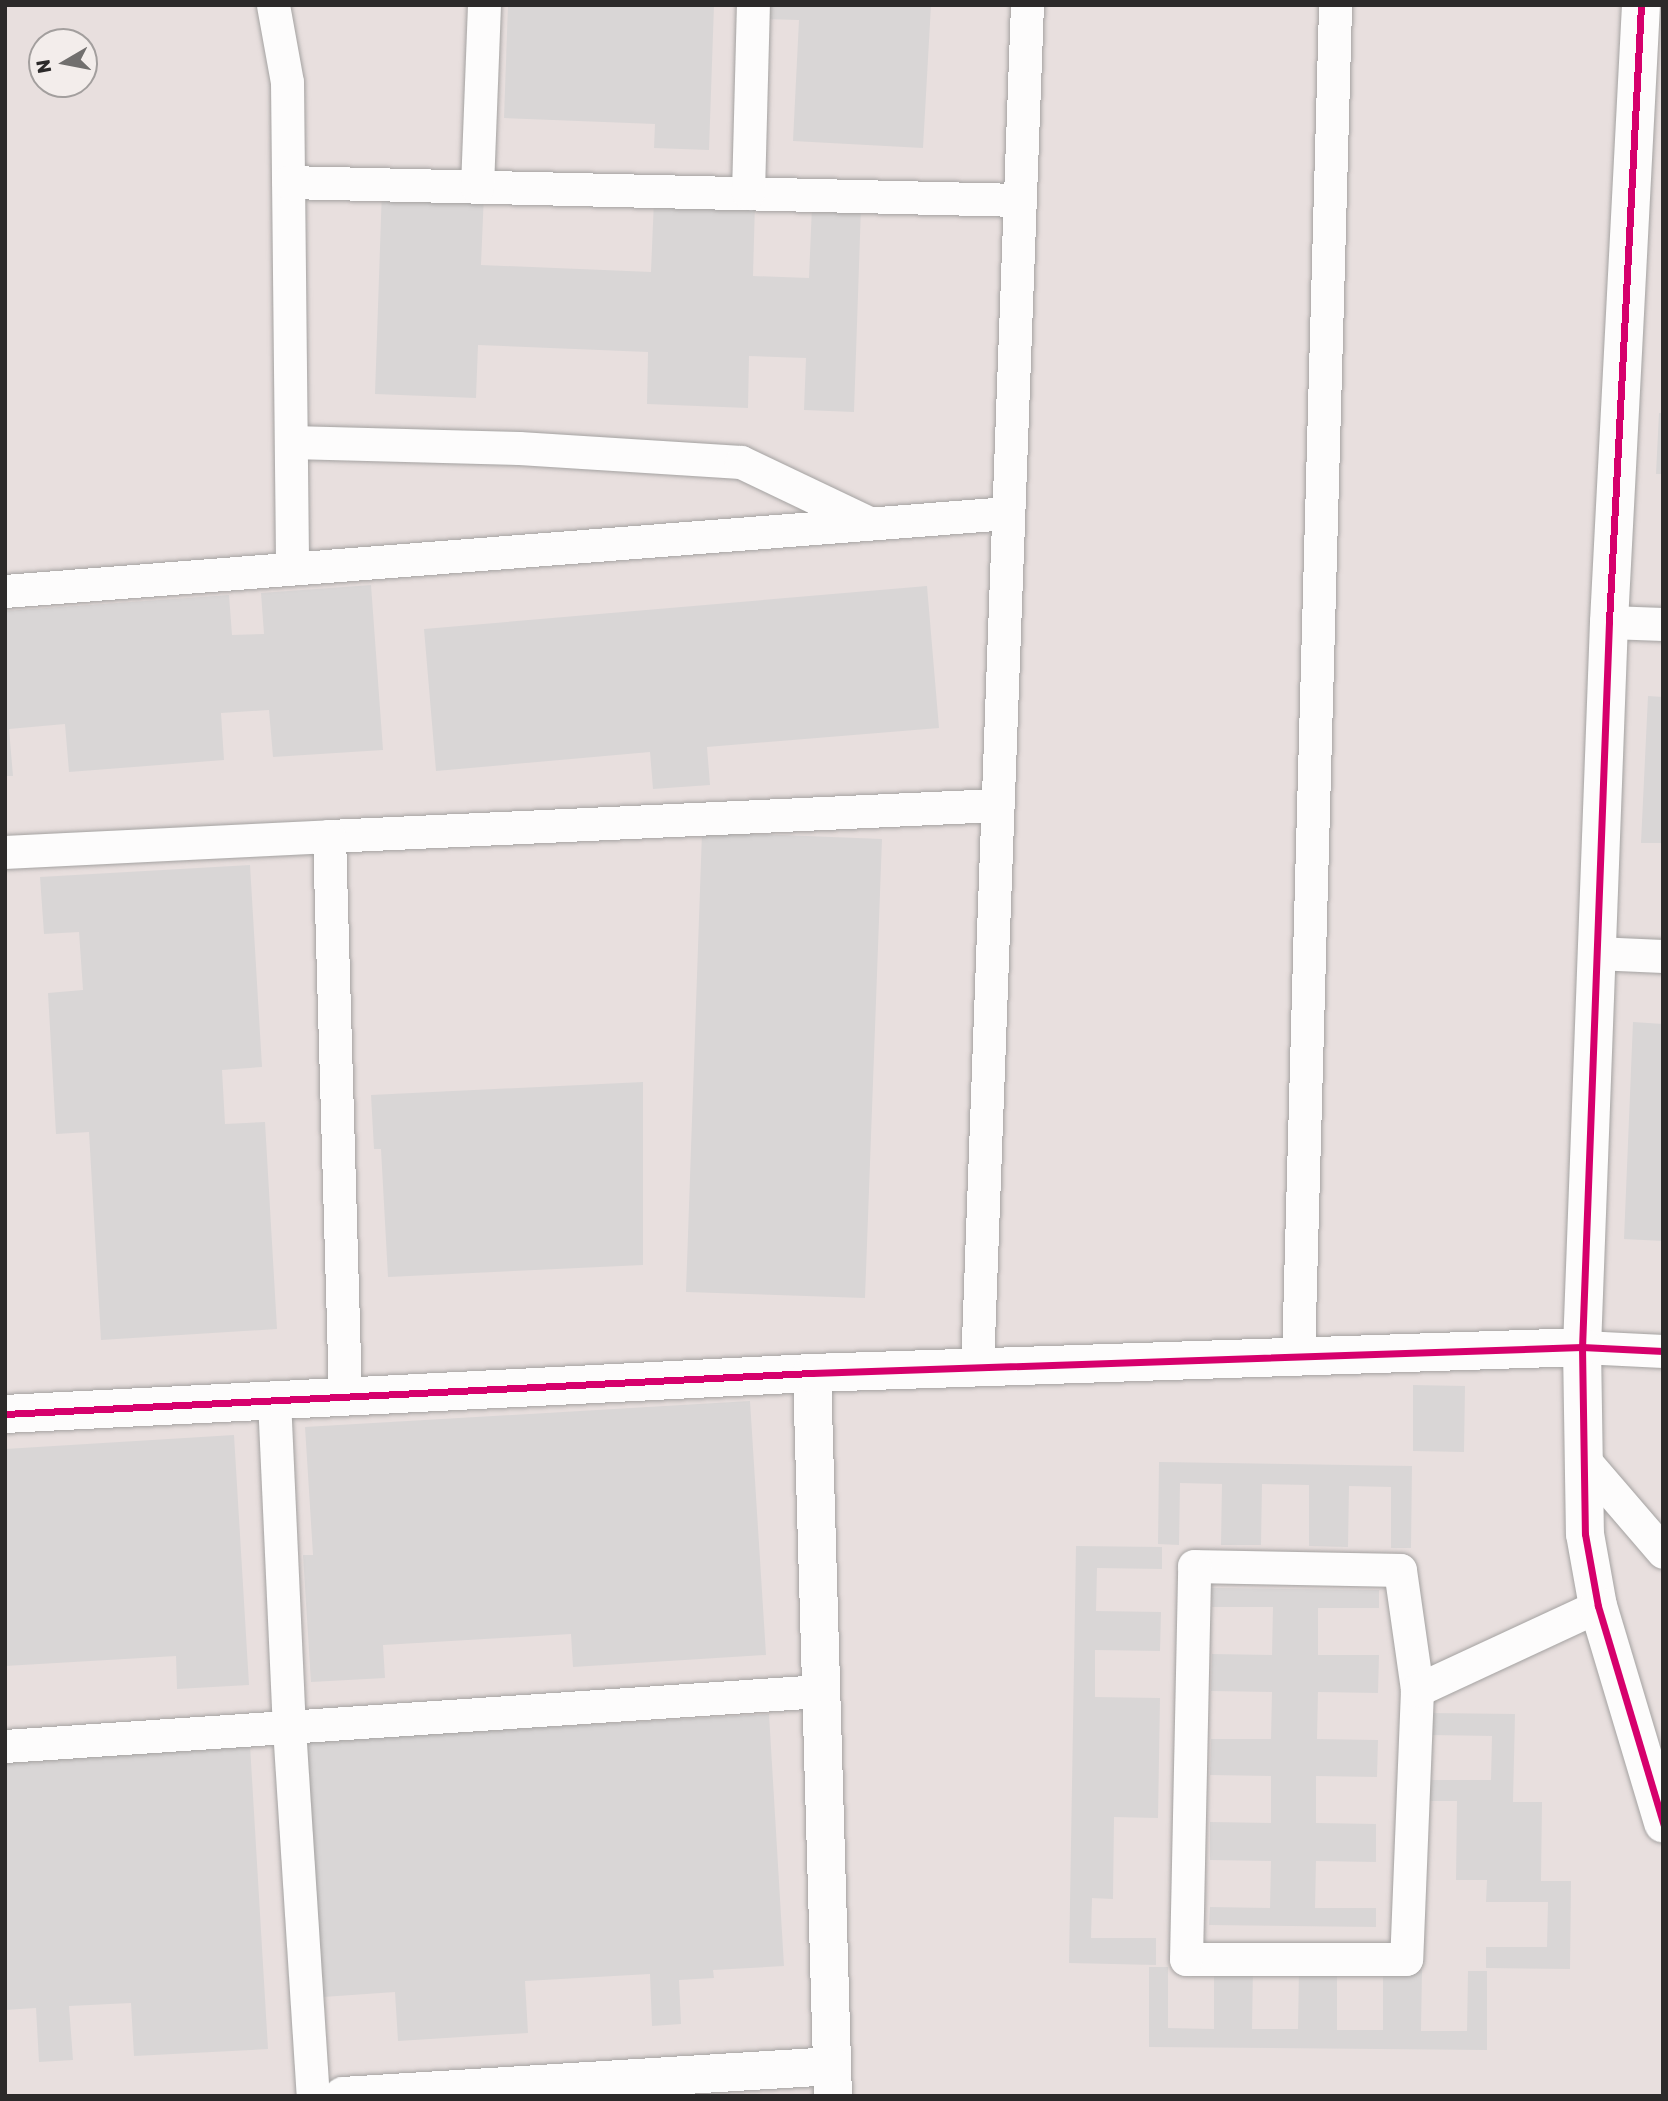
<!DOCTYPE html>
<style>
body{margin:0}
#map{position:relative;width:1668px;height:2101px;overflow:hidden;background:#f1eeed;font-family:Rubik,sans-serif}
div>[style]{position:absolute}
.built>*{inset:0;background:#e8dfde}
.building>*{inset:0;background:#d9d6d6}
.roads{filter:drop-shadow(0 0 2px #a4a2a1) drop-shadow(0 0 2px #a4a2a1)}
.street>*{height:33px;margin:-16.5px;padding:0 16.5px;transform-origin:16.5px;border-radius:16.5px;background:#fdfcfc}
.secondary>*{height:38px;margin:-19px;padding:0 19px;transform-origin:19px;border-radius:19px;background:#fdfcfc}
.cycleway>*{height:7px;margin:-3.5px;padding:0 3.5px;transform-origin:3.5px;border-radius:3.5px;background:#d6006c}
span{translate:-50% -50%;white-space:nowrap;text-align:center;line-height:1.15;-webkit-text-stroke:6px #f3edeb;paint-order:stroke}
.frame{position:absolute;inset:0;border:7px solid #2c2a2a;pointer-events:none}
.north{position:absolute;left:28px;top:28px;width:70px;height:70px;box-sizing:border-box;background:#f3edeb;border:2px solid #a39f9e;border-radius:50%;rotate:260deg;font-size:19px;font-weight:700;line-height:28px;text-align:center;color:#2c2a2a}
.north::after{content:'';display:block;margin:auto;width:24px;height:32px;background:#716f6e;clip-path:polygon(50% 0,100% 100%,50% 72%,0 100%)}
</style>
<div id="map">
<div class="built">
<i style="clip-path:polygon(evenodd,5px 5px,1663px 5px,1663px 2096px,5px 2096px,5px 5px,42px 42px,84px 42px,84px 84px,42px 84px,42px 42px)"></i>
</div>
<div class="building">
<i style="clip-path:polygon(508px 5px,714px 5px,709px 150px,654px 148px,655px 124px,504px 118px)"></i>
<i style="clip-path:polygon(765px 5px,931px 5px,923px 148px,793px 141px,799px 20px,764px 19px)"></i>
<i style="clip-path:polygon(382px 189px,484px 193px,481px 265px,651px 272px,654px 199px,755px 203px,753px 276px,809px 278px,812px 205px,861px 207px,854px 412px,804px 410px,806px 358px,749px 356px,748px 408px,647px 404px,648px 352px,478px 345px,476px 398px,375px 394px)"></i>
<i style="clip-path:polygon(1659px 413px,1663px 413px,1663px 474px,1656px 474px)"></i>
<i style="clip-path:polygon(371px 585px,383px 750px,273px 757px,269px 710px,221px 713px,224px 760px,69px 772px,65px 724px,9px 729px,13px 776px,5px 776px,5px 611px,229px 595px,232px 635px,264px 634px,261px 593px)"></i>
<i style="clip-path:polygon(927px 586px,939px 728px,707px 747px,710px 785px,653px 789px,650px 752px,436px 771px,424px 629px)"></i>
<i style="clip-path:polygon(1648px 696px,1663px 697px,1663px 843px,1641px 843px)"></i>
<i style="clip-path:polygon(702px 832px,882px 839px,865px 1298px,686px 1292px)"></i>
<i style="clip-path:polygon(250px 865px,262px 1067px,222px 1070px,225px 1124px,265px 1122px,277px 1329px,101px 1340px,89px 1132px,56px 1134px,48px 993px,83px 990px,79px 932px,44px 934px,40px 877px)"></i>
<i style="clip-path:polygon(1633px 1022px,1663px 1024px,1663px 1241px,1624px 1239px)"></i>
<i style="clip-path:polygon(643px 1082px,643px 1265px,388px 1277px,381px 1149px,374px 1149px,371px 1095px)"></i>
<i style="clip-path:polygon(1413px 1385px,1465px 1386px,1464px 1452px,1413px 1451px)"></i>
<i style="clip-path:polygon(750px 1401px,766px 1655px,573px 1667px,571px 1634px,383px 1645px,385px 1678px,311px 1682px,303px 1555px,313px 1555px,305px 1427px)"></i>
<i style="clip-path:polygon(234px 1435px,249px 1685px,177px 1689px,176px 1656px,5px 1666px,5px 1449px)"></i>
<i style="clip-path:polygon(1159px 1462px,1412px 1466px,1411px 1548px,1391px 1548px,1391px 1487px,1349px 1486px,1348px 1547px,1309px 1546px,1309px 1485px,1262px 1484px,1261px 1545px,1221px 1545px,1222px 1484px,1180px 1483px,1179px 1545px,1158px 1544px)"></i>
<i style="clip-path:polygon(1076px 1546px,1162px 1547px,1162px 1569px,1097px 1568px,1096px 1611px,1161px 1612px,1160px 1651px,1095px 1650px,1095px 1697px,1160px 1698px,1158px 1818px,1114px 1817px,1113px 1899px,1092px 1898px,1091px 1938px,1156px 1938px,1156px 1965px,1069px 1963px)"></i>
<i style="clip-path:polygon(1211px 1588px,1379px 1590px,1379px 1608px,1318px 1608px,1318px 1655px,1379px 1655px,1378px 1693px,1318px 1692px,1317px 1739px,1378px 1740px,1377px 1777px,1316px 1776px,1316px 1823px,1376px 1824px,1376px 1862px,1316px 1861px,1315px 1908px,1376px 1908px,1376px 1927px,1209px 1925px,1210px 1907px,1270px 1908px,1271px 1861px,1210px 1860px,1210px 1822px,1271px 1823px,1271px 1776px,1210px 1775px,1211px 1739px,1271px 1739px,1272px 1692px,1211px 1691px,1212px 1654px,1272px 1655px,1273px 1607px,1212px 1607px)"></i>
<i style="clip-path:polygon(1430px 1713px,1515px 1714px,1513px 1802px,1542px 1802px,1541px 1881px,1571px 1881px,1570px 1969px,1486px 1968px,1486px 1947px,1547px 1947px,1548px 1902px,1486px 1902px,1487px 1880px,1456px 1880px,1457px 1801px,1429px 1801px,1430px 1780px,1491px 1780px,1492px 1736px,1431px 1735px)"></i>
<i style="clip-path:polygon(769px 1714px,784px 1966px,713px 1970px,714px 1978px,679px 1980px,681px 2024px,652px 2026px,650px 1974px,525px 1981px,528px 2033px,398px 2041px,395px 1992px,323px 1997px,307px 1741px)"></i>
<i style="clip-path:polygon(250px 1745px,268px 2049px,134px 2056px,131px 2003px,69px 2006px,73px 2060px,39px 2062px,36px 2008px,5px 2010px,5px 1759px)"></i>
<i style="clip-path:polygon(1149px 1967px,1168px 1967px,1168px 2028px,1214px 2029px,1214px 1968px,1253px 1968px,1252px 2029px,1298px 2029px,1299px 1969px,1337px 1969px,1337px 2030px,1383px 2030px,1383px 1970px,1422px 1970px,1421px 2031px,1467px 2031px,1468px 1971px,1487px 1971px,1487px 2050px,1149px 2047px)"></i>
</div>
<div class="roads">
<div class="street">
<i style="left:273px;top:5px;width:78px;rotate:79.7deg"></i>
<i style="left:287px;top:82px;width:486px;rotate:89.4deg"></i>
<i style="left:288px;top:182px;width:732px;rotate:1.41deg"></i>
<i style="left:477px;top:187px;width:182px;rotate:-87.8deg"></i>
<i style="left:748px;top:193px;width:188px;rotate:-88.5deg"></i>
<i style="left:291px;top:442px;width:228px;rotate:1.5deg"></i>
<i style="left:519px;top:448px;width:222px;rotate:3.6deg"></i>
<i style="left:741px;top:462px;width:142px;rotate:25.5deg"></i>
<i style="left:5px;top:591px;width:1005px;rotate:-4.45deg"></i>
<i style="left:1609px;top:622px;width:54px;rotate:2.1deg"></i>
<i style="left:329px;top:836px;width:669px;rotate:-2.66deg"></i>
<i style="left:5px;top:852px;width:324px;rotate:-2.8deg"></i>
<i style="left:329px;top:836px;width:560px;rotate:88.36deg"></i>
<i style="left:1595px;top:953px;width:68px;rotate:2.5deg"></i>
<i style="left:1582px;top:1347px;width:81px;rotate:2.8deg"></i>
<i style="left:1298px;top:1357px;width:1353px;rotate:-88.43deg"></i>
<i style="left:977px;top:1368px;width:1364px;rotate:-87.9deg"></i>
<i style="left:274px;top:1399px;width:329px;rotate:87.4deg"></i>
<i style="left:289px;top:1728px;width:369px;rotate:86.3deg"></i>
<i style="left:1584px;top:1460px;width:121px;rotate:49.3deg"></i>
<i style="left:1194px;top:1566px;width:206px;rotate:1.1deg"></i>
<i style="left:1400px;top:1570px;width:121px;rotate:81.9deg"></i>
<i style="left:1417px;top:1690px;width:269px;rotate:92.3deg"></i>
<i style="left:1406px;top:1959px;width:220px;rotate:180deg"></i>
<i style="left:1186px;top:1959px;width:393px;rotate:-88.8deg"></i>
<i style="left:1417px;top:1690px;width:200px;rotate:-24.9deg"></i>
<i style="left:5px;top:1746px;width:818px;rotate:-3.86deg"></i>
</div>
<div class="secondary">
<i style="left:1641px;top:5px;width:618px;rotate:92.97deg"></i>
<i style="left:1609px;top:622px;width:726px;rotate:92.13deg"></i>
<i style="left:1582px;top:1347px;width:187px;rotate:89.1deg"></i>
<i style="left:1585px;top:1534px;width:73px;rotate:79.8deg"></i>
<i style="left:1598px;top:1606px;width:227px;rotate:73.3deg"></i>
<i style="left:812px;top:1373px;width:723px;rotate:88.34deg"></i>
<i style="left:5px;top:1414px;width:808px;rotate:-2.91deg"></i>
<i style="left:812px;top:1373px;width:770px;rotate:-1.93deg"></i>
<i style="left:343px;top:2096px;width:490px;rotate:-3.5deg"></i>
</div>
</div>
<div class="cycleway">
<i style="left:1641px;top:5px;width:618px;rotate:92.97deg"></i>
<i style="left:1609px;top:622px;width:726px;rotate:92.13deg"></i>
<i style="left:1582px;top:1347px;width:187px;rotate:89.1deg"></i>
<i style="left:1585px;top:1534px;width:73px;rotate:79.8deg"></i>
<i style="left:1598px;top:1606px;width:227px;rotate:73.3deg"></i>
<i style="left:5px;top:1414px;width:808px;rotate:-2.91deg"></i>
<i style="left:812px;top:1373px;width:770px;rotate:-1.93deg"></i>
<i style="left:1582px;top:1347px;width:81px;rotate:2.8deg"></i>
</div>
<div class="frame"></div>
<div class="north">N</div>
</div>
